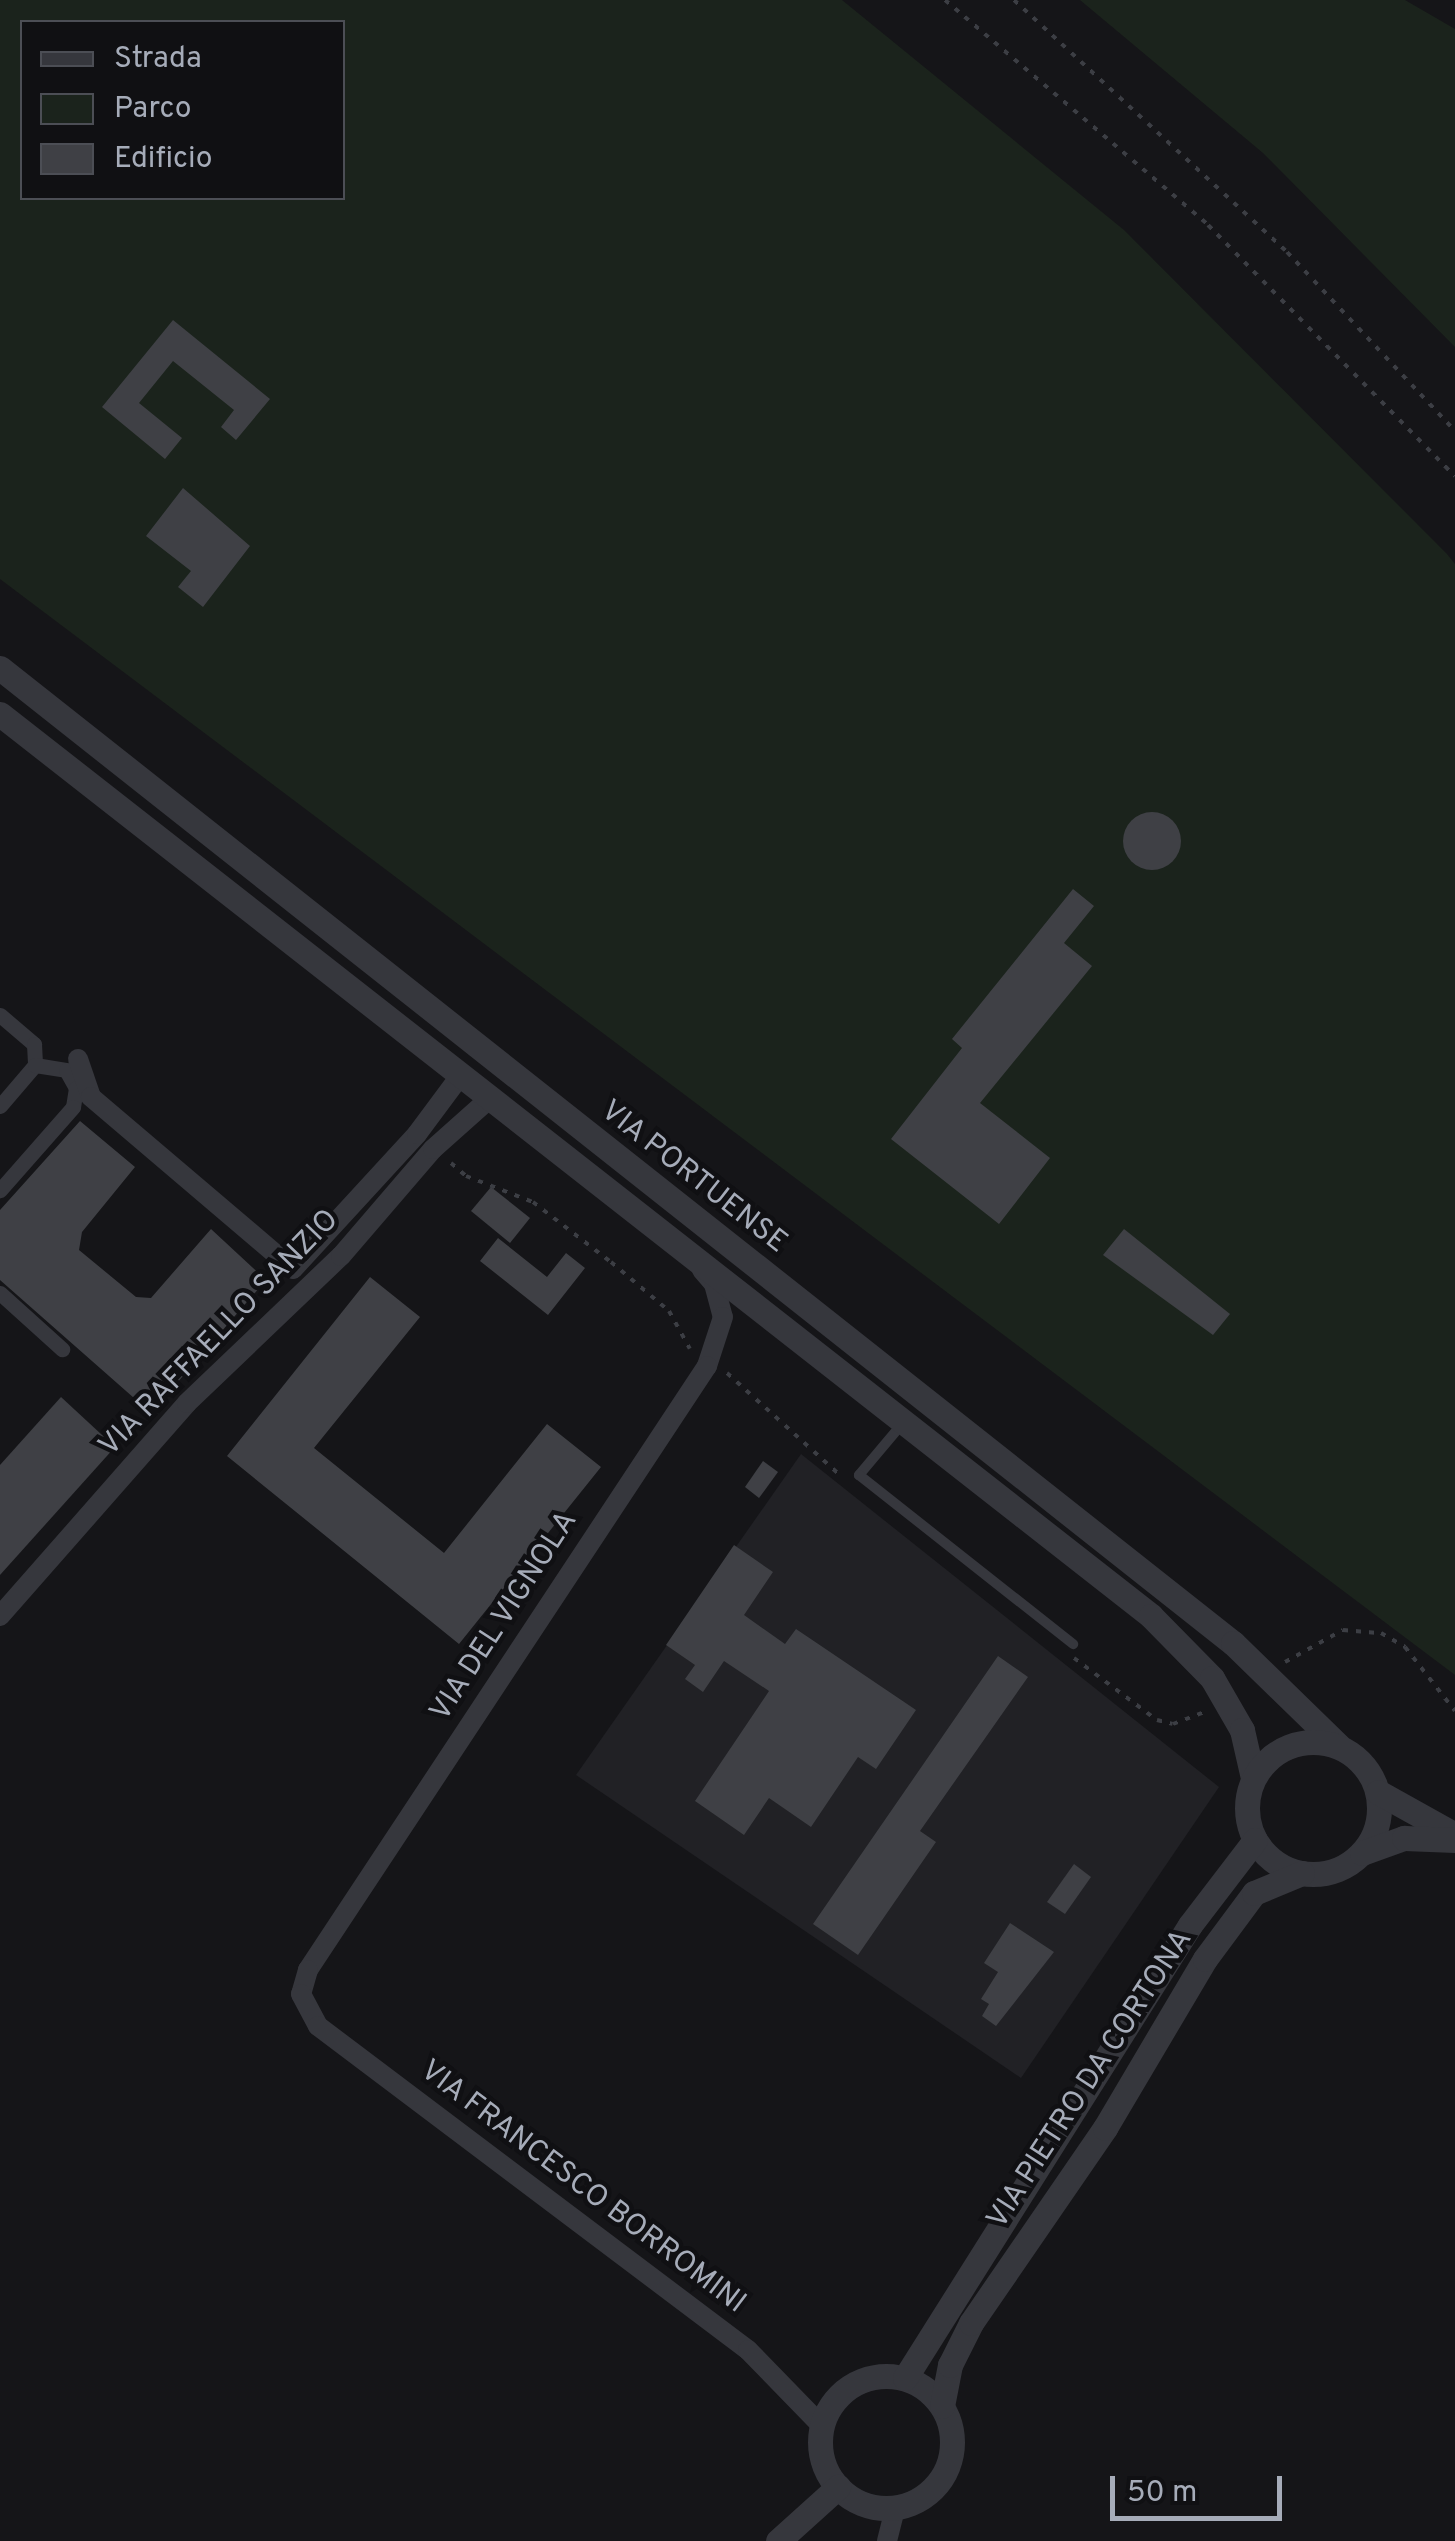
<!DOCTYPE html>
<style>
body{margin:0}
#map{position:relative;width:1455px;height:2541px;overflow:hidden;background:#151518;font-family:Overpass,sans-serif}
div>[style]{position:absolute}
.built>*{inset:0;background:#212125}
.green>*{inset:0;background:#1b231c}
.building>*{inset:0;background:#3f4045}
.round{border-radius:50%}
.path>*{height:4px;margin-top:-2px;transform-origin:0;background:repeating-linear-gradient(90deg,#3c3e44 0 5px,transparent 0 13px)}
.service>*{height:10px;margin:-5px;padding:0 5px;transform-origin:5px;border-radius:5px;background:#36373d}
.pedestrian>*{height:15px;margin:-7.5px;padding:0 7.5px;transform-origin:7.5px;border-radius:7.5px;background:#36373d}
.minor>*{height:20px;margin:-10px;padding:0 10px;transform-origin:10px;border-radius:10px;background:#36373d}
.tertiary>*{height:25px;margin:-12.5px;padding:0 12.5px;transform-origin:12.5px;border-radius:12.5px;background:#36373d}
.tertiary>.ring{margin:-12.5px;padding:0;box-sizing:content-box;background:none;border:25px solid #36373d;border-radius:50%}
span{translate:-50% -50%;white-space:nowrap;text-align:center;line-height:1.15;-webkit-text-stroke:9px #101013;paint-order:stroke}
.street-label{font-size:30px;color:#a6acb9}
.legend{position:absolute;left:20px;top:20px;width:325px;height:180px;box-sizing:border-box;background:#101013;border:2px solid #4c4e55;margin:0;padding:12px 18px;list-style:none;font-size:30px;color:#a6acb9}
.legend li{display:flex;align-items:center;gap:20px;height:50px}
.legend b{width:50px;border:2px solid #4c4e55}
.scale{position:absolute;left:1110px;top:2476px;width:172px;height:45px;box-sizing:border-box;border:5px solid #a6acb9;border-top:0;padding-left:12px;font-size:30px;line-height:35px;white-space:nowrap;color:#a6acb9;-webkit-text-stroke:8px #101013;paint-order:stroke}
</style>
<div id="map">
<div class="built">
<i style="clip-path:polygon(801px 1454px,1219px 1787px,1021px 2078px,576px 1775px)"></i>
</div>
<div class="green">
<i style="clip-path:polygon(evenodd,0 0,842px 0,1124px 230px,1447px 554px,1455px 564px,1455px 1675px,0 579px,0 0,22px 22px,342px 22px,342px 198px,22px 198px,22px 22px)"></i>
<i style="clip-path:polygon(1080px 0,1405px 0,1455px 29px,1455px 347px,1263px 153px)"></i>
</div>
<div class="building">
<i style="clip-path:polygon(173px 320px,270px 399px,236px 440px,221px 427px,234px 410px,173px 361px,139px 403px,182px 438px,165px 459px,102px 407px)"></i>
<i style="clip-path:polygon(183px 488px,250px 546px,203px 607px,178px 587px,191px 571px,146px 536px)"></i>
<i class="round" style="left:1123px;top:812px;width:58px;height:58px"></i>
<i style="clip-path:polygon(1073px 889px,1094px 906px,1064px 943px,1092px 966px,980px 1103px,1050px 1158px,999px 1224px,891px 1139px,962px 1048px,952px 1039px)"></i>
<i style="clip-path:polygon(80px 1121px,135px 1167px,82px 1232px,79px 1250px,136px 1297px,151px 1298px,211px 1229px,266px 1280px,151px 1413px,0 1280px,0 1210px)"></i>
<i style="clip-path:polygon(491px 1187px,530px 1218px,510px 1243px,471px 1211px)"></i>
<i style="clip-path:polygon(1124px 1229px,1230px 1314px,1213px 1335px,1103px 1255px)"></i>
<i style="clip-path:polygon(498px 1238px,547px 1277px,566px 1253px,585px 1268px,548px 1315px,480px 1261px)"></i>
<i style="clip-path:polygon(370px 1277px,420px 1317px,314px 1448px,444px 1553px,547px 1424px,601px 1467px,459px 1644px,227px 1456px)"></i>
<i style="clip-path:polygon(61px 1397px,115px 1447px,0 1575px,0 1465px)"></i>
<i style="clip-path:polygon(763px 1461px,778px 1472px,759px 1498px,745px 1487px)"></i>
<i style="clip-path:polygon(734px 1545px,773px 1572px,744px 1615px,785px 1644px,796px 1629px,916px 1710px,876px 1769px,858px 1757px,811px 1827px,769px 1798px,744px 1835px,695px 1801px,769px 1691px,724px 1661px,703px 1692px,685px 1679px,695px 1665px,666px 1645px)"></i>
<i style="clip-path:polygon(998px 1656px,1028px 1677px,920px 1831px,936px 1842px,858px 1955px,813px 1924px)"></i>
<i style="clip-path:polygon(1074px 1864px,1091px 1877px,1065px 1914px,1047px 1902px)"></i>
<i style="clip-path:polygon(1010px 1923px,1054px 1952px,996px 2026px,982px 2016px,989px 2004px,981px 1999px,998px 1972px,984px 1963px)"></i>
</div>
<div class="path">
<i style="left:945px;top:0;width:346px;rotate:40.5deg"></i>
<i style="left:1208px;top:225px;width:352px;rotate:45.5deg"></i>
<i style="left:1014px;top:0;width:372px;rotate:42.7deg"></i>
<i style="left:1287px;top:252px;width:245px;rotate:46.8deg"></i>
<i style="left:451px;top:1163px;width:20px;rotate:41deg"></i>
<i style="left:466px;top:1176px;width:72px;rotate:21.2deg"></i>
<i style="left:533px;top:1202px;width:98px;rotate:37.6deg"></i>
<i style="left:611px;top:1262px;width:76px;rotate:40.2deg"></i>
<i style="left:669px;top:1311px;width:43px;rotate:61.1deg"></i>
<i style="left:727px;top:1373px;width:155px;rotate:42.1deg"></i>
<i style="left:1074px;top:1658px;width:104px;rotate:36.8deg"></i>
<i style="left:1157px;top:1720px;width:16px;rotate:14deg"></i>
<i style="left:1173px;top:1724px;width:34px;rotate:-21deg"></i>
<i style="left:1285px;top:1662px;width:66px;rotate:-28.9deg"></i>
<i style="left:1343px;top:1630px;width:38px;rotate:5deg"></i>
<i style="left:1381px;top:1633px;width:28px;rotate:30deg"></i>
<i style="left:1405px;top:1647px;width:81px;rotate:52deg"></i>
</div>
<div class="service">
<i style="left:902px;top:1424px;width:67px;rotate:130.1deg"></i>
<i style="left:859px;top:1475px;width:273px;rotate:38.3deg"></i>
</div>
<div class="pedestrian">
<i style="left:0;top:1015px;width:45px;rotate:40.5deg"></i>
<i style="left:34px;top:1044px;width:21px;rotate:87deg"></i>
<i style="left:0;top:1106px;width:54px;rotate:-49.5deg"></i>
<i style="left:35px;top:1065px;width:31px;rotate:9deg"></i>
<i style="left:66px;top:1070px;width:21px;rotate:61deg"></i>
<i style="left:76px;top:1088px;width:19px;rotate:99deg"></i>
<i style="left:73px;top:1107px;width:111px;rotate:131.3deg"></i>
<i style="left:0;top:1293px;width:84px;rotate:42.1deg"></i>
</div>
<div class="minor">
<i style="left:78px;top:1059px;width:40px;rotate:71.1deg"></i>
<i style="left:91px;top:1097px;width:265px;rotate:40.4deg"></i>
<i style="left:293px;top:1269px;width:183px;rotate:-47.4deg"></i>
<i style="left:417px;top:1134px;width:72px;rotate:-53.4deg"></i>
<i style="left:702px;top:1270px;width:18px;rotate:49deg"></i>
<i style="left:714px;top:1284px;width:34px;rotate:75deg"></i>
<i style="left:723px;top:1317px;width:52px;rotate:108.1deg"></i>
<i style="left:707px;top:1366px;width:724px;rotate:123.45deg"></i>
<i style="left:308px;top:1970px;width:25px;rotate:106deg"></i>
<i style="left:301px;top:1994px;width:36px;rotate:62deg"></i>
<i style="left:318px;top:2026px;width:538px;rotate:37deg"></i>
<i style="left:748px;top:2350px;width:106px;rotate:45.8deg"></i>
<i style="left:0;top:1616px;width:283px;rotate:-48.7deg"></i>
<i style="left:187px;top:1403px;width:213px;rotate:-43.7deg"></i>
<i style="left:341px;top:1256px;width:141px;rotate:-49.3deg"></i>
<i style="left:433px;top:1149px;width:74px;rotate:-41.7deg"></i>
<i style="left:887px;top:2541px;width:34px;rotate:-76deg"></i>
</div>
<div class="tertiary">
<i style="left:0;top:668px;width:1572px;rotate:38.34deg"></i>
<i style="left:1233px;top:1643px;width:148px;rotate:44.2deg"></i>
<i style="left:0;top:714px;width:1462px;rotate:38.08deg"></i>
<i style="left:1151px;top:1616px;width:87px;rotate:45.5deg"></i>
<i style="left:1212px;top:1678px;width:60px;rotate:60deg"></i>
<i style="left:1242px;top:1730px;width:49px;rotate:77.1deg"></i>
<i class="ring" style="left:1247px;top:1742px;width:107px;height:107px"></i>
<i style="left:1378px;top:1792px;width:82px;rotate:29.1deg"></i>
<i style="left:1362px;top:1853px;width:45px;rotate:-19.7deg"></i>
<i style="left:1404px;top:1838px;width:51px;rotate:2.2deg"></i>
<i class="ring" style="left:820px;top:2376px;width:107px;height:107px"></i>
<i style="left:905px;top:2378px;width:535px;rotate:-57.82deg"></i>
<i style="left:1190px;top:1925px;width:107px;rotate:-52.6deg"></i>
<i style="left:942px;top:2406px;width:42px;rotate:-79deg"></i>
<i style="left:950px;top:2365px;width:47px;rotate:-63.4deg"></i>
<i style="left:971px;top:2323px;width:237px;rotate:-55.5deg"></i>
<i style="left:1105px;top:2128px;width:196px;rotate:-59.4deg"></i>
<i style="left:1205px;top:1959px;width:82px;rotate:-53.4deg"></i>
<i style="left:1254px;top:1893px;width:52px;rotate:-22.6deg"></i>
<i style="left:778px;top:2541px;width:81px;rotate:-42deg"></i>
</div>
<div class="street-label">
<span style="left:693px;top:1178px;rotate:38deg">VIA PORTUENSE</span>
<span style="left:220px;top:1334px;rotate:-46deg">VIA RAFFAELLO SANZIO</span>
<span style="left:505px;top:1617px;rotate:-57deg">VIA DEL VIGNOLA</span>
<span style="left:1091px;top:2080px;rotate:-57deg">VIA PIETRO DA CORTONA</span>
<span style="left:582px;top:2188px;rotate:37deg">VIA FRANCESCO BORROMINI</span>
</div>
<ul class="legend">
<li><b style="height:12px;background:#36373d"></b>Strada</li>
<li><b style="height:28px;background:#1b231c"></b>Parco</li>
<li><b style="height:28px;background:#3f4045"></b>Edificio</li>
</ul>
<div class="scale">50 m</div>
</div>
